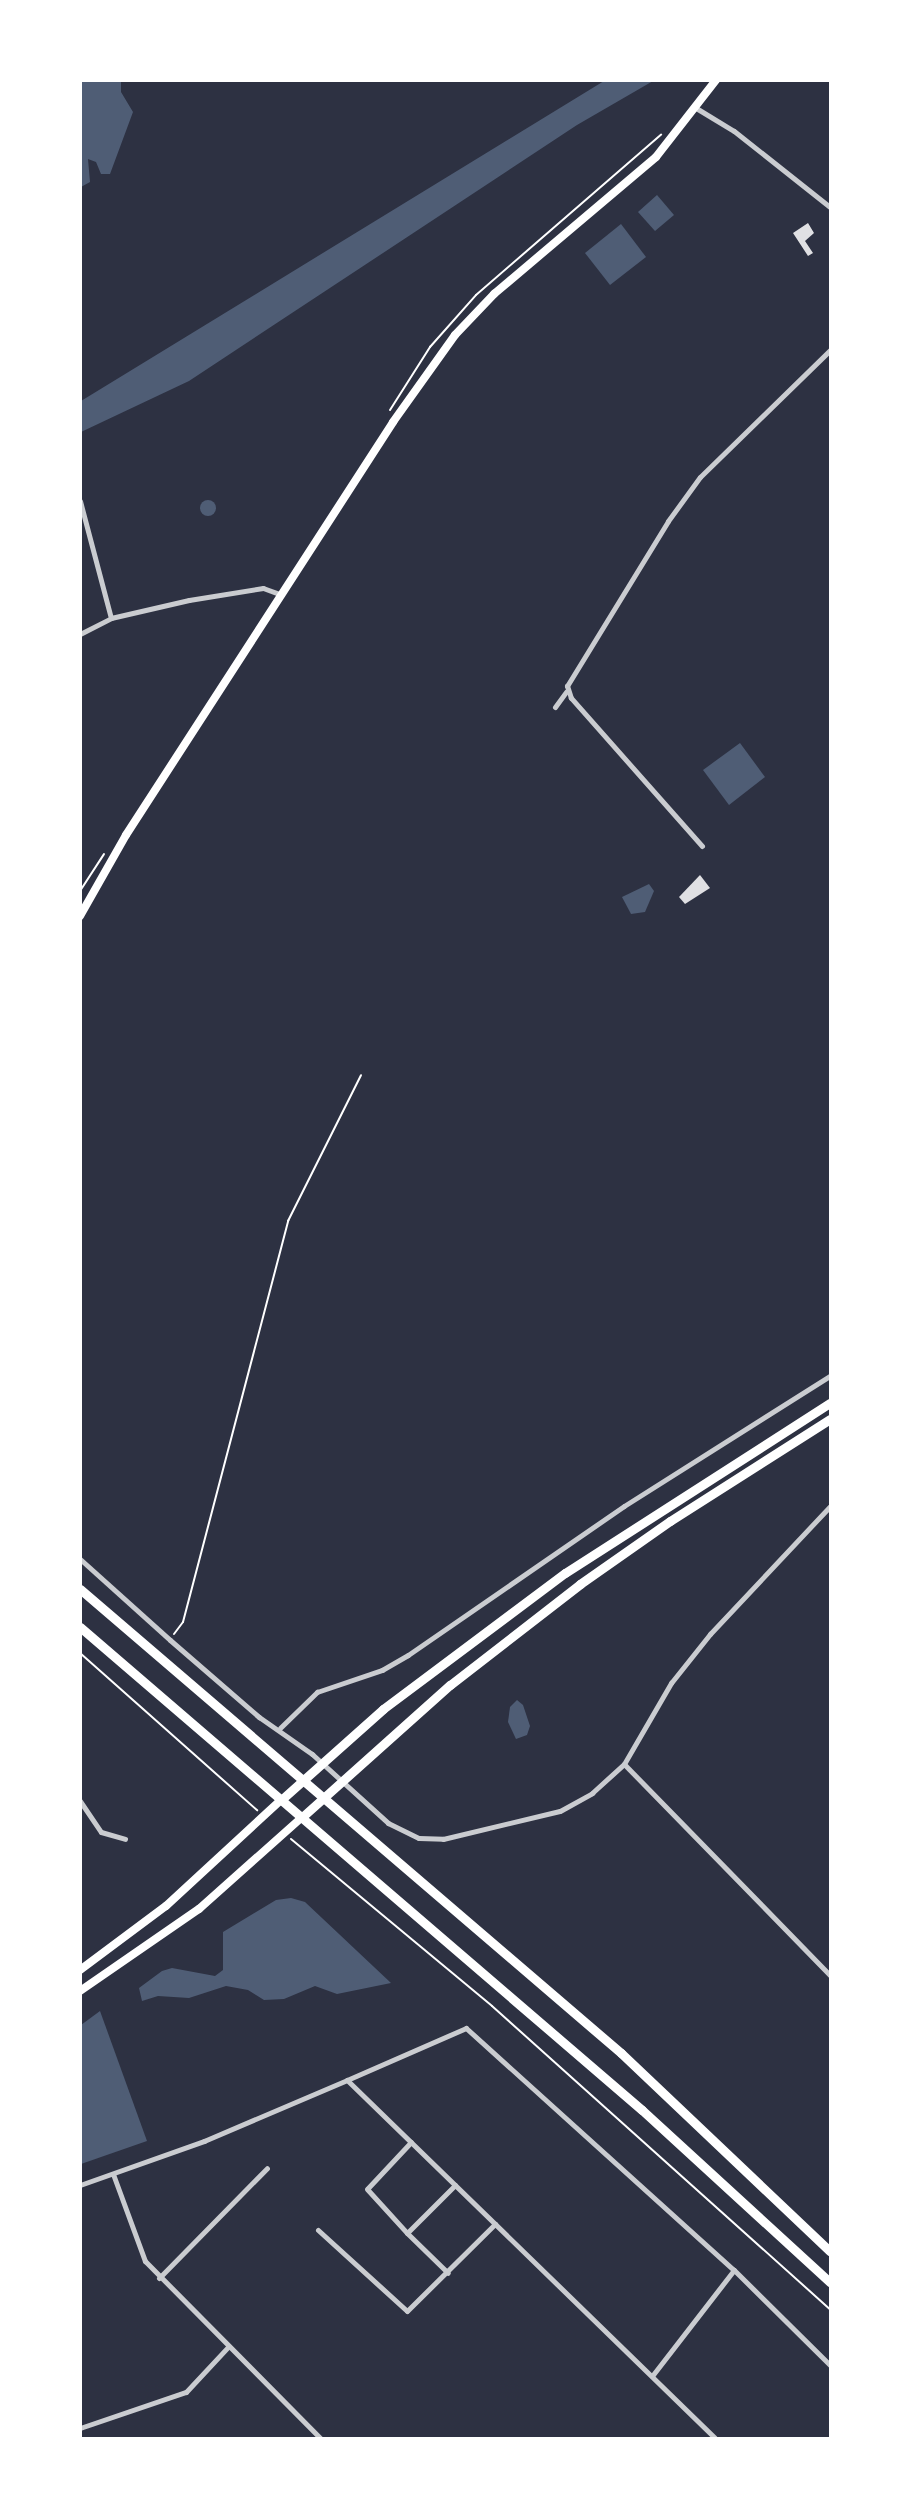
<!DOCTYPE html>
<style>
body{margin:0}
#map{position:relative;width:911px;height:2519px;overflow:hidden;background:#2d3142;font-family:Barlow,sans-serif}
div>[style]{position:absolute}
.water>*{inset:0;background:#4f5d75}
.round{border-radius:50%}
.building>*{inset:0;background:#e0e0e3}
.path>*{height:2px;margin:-1px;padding:0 1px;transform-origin:1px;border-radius:1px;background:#fff}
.minor>*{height:5px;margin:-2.5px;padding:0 2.5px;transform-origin:2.5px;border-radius:2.5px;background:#caccd0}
.secondary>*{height:8px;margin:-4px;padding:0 4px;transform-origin:4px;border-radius:4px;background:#fff}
.primary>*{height:9px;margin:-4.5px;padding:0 4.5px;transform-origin:4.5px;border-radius:4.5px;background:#fff}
span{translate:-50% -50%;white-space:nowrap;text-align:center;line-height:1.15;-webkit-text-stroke:7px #fff;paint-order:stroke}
.frame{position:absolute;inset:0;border:82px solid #fff;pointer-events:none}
</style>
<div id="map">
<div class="water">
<i style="clip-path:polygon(81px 80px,121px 81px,121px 92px,133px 112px,110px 174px,101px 174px,96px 162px,88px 159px,90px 182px,81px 187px)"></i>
<i style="clip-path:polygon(604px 81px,653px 81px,577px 125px,189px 381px,81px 432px,81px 401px)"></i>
<i style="clip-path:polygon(657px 195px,674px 215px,655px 231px,638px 212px)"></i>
<i style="clip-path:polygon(621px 224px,646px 257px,610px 285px,585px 253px)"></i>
<i class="round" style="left:200px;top:500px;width:16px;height:16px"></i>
<i style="clip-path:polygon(740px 743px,765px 777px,729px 805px,703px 770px)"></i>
<i style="clip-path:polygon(649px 884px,654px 891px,645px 912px,631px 914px,622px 897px)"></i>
<i style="clip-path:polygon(517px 1700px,523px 1705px,530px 1726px,527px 1735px,516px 1739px,508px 1722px,510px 1707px)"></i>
<i style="clip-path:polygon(291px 1898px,305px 1902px,391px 1983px,337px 1994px,315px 1986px,284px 1999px,264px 2000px,248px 1990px,226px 1986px,189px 1998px,158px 1996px,142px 2001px,139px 1988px,162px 1971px,172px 1968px,215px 1976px,223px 1970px,223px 1932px,276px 1900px)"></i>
<i style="clip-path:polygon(100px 2011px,147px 2141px,81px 2164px,81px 2025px)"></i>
</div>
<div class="building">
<i style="clip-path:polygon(808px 223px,814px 233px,805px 241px,813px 253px,808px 256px,793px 233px)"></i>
<i style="clip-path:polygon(700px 875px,710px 888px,685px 904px,679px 897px)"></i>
</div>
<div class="path">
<i style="left:390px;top:410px;width:75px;rotate:-57.6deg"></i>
<i style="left:430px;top:347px;width:69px;rotate:-48.5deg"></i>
<i style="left:476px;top:295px;width:245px;rotate:-40.9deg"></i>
<i style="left:80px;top:891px;width:44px;rotate:-57deg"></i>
<i style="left:174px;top:1634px;width:15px;rotate:-53deg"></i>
<i style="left:183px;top:1622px;width:415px;rotate:-75.3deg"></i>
<i style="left:288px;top:1221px;width:163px;rotate:-63.4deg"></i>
<i style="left:80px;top:1653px;width:237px;rotate:41.6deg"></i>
<i style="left:291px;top:1839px;width:261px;rotate:39.7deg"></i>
<i style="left:492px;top:2006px;width:454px;rotate:41.9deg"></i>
</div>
<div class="minor">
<i style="left:696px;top:108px;width:44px;rotate:31.2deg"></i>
<i style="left:734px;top:131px;width:122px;rotate:38.4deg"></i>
<i style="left:80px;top:501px;width:121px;rotate:75.2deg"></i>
<i style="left:80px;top:634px;width:35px;rotate:-27deg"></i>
<i style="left:111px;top:618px;width:80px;rotate:-13deg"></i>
<i style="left:189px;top:600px;width:75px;rotate:-9.2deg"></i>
<i style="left:263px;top:588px;width:20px;rotate:20deg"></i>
<i style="left:555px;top:707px;width:19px;rotate:-54deg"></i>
<i style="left:702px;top:846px;width:198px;rotate:-131.5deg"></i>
<i style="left:571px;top:698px;width:13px;rotate:-108deg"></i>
<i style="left:567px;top:686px;width:193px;rotate:-58.5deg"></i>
<i style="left:668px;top:521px;width:54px;rotate:-54deg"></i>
<i style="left:700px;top:477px;width:182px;rotate:-44.3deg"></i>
<i style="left:80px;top:1559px;width:121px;rotate:42deg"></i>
<i style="left:170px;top:1640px;width:118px;rotate:40.9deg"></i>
<i style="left:259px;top:1717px;width:65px;rotate:34.9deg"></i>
<i style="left:312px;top:1754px;width:103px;rotate:42.2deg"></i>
<i style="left:388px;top:1823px;width:34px;rotate:26deg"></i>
<i style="left:419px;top:1838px;width:24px;rotate:2deg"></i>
<i style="left:443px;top:1839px;width:120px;rotate:-13.5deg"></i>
<i style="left:560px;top:1811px;width:37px;rotate:-29deg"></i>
<i style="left:592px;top:1793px;width:43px;rotate:-42.2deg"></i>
<i style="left:624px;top:1764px;width:94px;rotate:-59.9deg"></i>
<i style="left:671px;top:1683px;width:63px;rotate:-51.5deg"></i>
<i style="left:710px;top:1634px;width:175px;rotate:-46.8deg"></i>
<i style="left:280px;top:1728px;width:52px;rotate:-44.2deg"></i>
<i style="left:317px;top:1692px;width:69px;rotate:-18.7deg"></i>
<i style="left:382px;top:1670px;width:30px;rotate:-30deg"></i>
<i style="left:408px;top:1655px;width:262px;rotate:-34.6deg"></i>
<i style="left:624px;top:1506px;width:244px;rotate:-32.3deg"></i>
<i style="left:624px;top:1764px;width:295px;rotate:45.7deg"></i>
<i style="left:80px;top:1801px;width:37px;rotate:56deg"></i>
<i style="left:101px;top:1832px;width:25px;rotate:16deg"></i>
<i style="left:347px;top:2080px;width:130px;rotate:-23.6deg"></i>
<i style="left:466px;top:2028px;width:361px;rotate:42.1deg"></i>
<i style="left:734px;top:2270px;width:135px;rotate:44.7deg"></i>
<i style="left:411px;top:2142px;width:64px;rotate:133.1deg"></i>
<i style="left:367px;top:2189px;width:59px;rotate:47.7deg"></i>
<i style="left:407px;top:2233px;width:68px;rotate:-45deg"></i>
<i style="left:113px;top:2174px;width:93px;rotate:69.8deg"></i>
<i style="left:145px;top:2261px;width:249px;rotate:45.3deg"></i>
<i style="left:80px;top:2185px;width:132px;rotate:-19.5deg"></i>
<i style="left:204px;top:2141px;width:155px;rotate:-23.1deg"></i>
<i style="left:347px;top:2080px;width:513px;rotate:44.21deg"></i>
<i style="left:318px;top:2230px;width:120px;rotate:42.3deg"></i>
<i style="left:407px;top:2311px;width:124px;rotate:-44.7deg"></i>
<i style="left:407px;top:2233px;width:57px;rotate:44.3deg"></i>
<i style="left:159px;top:2278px;width:154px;rotate:-45.5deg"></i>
<i style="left:652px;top:2376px;width:134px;rotate:-52.3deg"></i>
<i style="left:80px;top:2428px;width:112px;rotate:-18.8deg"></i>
<i style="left:186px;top:2392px;width:62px;rotate:-47deg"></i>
</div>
<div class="secondary">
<i style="left:80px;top:916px;width:93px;rotate:-60.4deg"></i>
<i style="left:126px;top:835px;width:492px;rotate:-57.1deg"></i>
<i style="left:393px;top:422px;width:107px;rotate:-54.5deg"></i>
<i style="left:455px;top:335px;width:57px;rotate:-46.4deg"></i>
<i style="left:494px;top:294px;width:212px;rotate:-40.2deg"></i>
<i style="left:656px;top:157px;width:98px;rotate:-52.1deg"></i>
<i style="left:80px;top:1970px;width:107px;rotate:-36.7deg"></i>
<i style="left:166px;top:1906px;width:156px;rotate:-42.7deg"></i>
<i style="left:80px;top:1991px;width:145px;rotate:-34.6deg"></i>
<i style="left:199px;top:1909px;width:137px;rotate:-41.7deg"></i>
</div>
<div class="primary">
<i style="left:80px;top:1589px;width:713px;rotate:40.62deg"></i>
<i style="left:621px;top:2053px;width:288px;rotate:43.5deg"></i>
<i style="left:80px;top:1627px;width:741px;rotate:40.68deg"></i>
<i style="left:642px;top:2110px;width:255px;rotate:42.5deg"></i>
<i style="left:281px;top:1800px;width:137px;rotate:-41.7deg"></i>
<i style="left:383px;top:1709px;width:227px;rotate:-36.8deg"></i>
<i style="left:565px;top:1573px;width:315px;rotate:-32.7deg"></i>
<i style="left:301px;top:1818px;width:200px;rotate:-41.8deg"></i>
<i style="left:450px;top:1685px;width:165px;rotate:-37.8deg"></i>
<i style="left:580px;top:1584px;width:110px;rotate:-35deg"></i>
<i style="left:670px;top:1521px;width:190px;rotate:-32.5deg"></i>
</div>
<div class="frame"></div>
</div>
